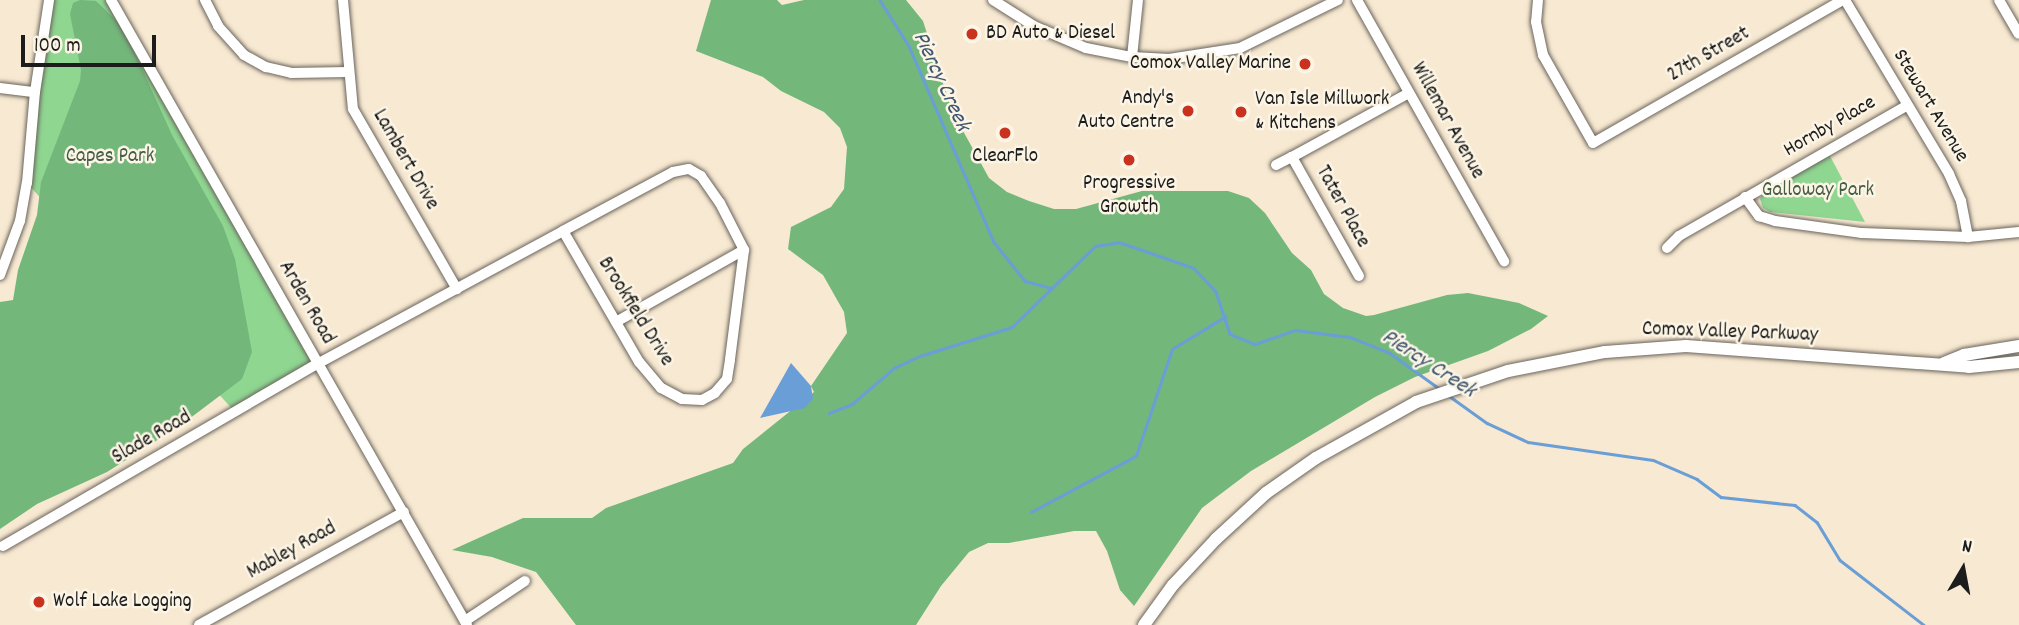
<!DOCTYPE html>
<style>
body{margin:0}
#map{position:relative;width:2019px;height:625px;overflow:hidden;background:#f8e9d2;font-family:Dekko,sans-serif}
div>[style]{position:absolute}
.green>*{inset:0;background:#8fd691}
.forest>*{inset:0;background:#73b77b}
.water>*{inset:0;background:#6a9ed6}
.stream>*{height:2.5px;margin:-1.25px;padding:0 1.25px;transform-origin:1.25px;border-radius:1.25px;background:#6a9ed6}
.roads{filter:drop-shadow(0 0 2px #69645c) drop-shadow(0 0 2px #69645c)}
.minor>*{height:10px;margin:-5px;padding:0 5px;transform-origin:5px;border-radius:5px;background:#fff}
.major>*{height:12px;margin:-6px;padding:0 6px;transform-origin:6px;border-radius:6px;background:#fff}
.dots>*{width:19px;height:19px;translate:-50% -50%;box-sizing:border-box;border:4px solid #fcf5e5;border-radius:50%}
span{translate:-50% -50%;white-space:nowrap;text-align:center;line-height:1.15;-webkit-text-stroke:5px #fcf5e5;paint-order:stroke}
.poi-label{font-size:21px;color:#1c1c1c}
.left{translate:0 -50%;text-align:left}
.right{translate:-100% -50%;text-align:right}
.street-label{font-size:21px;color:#1c1c1c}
.park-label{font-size:21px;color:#445d45}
.water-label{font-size:23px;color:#3f5670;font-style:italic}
.north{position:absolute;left:1928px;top:534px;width:70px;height:70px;-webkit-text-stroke:5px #fcf5e5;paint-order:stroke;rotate:10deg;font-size:19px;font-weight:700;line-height:28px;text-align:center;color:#1c1c1c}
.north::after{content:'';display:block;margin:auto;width:24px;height:32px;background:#1c1c1c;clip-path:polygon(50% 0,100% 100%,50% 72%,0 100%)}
.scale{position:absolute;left:21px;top:35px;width:135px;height:32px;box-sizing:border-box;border:4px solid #1c1c1c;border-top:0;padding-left:9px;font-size:21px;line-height:24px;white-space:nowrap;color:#1c1c1c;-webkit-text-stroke:5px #fcf5e5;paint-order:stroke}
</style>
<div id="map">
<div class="green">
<i style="clip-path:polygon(49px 0,111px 0,319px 363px,235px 412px,27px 183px)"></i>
<i style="clip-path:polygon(1829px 154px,1865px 222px,1770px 212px,1763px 208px,1760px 199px,1764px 192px)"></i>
</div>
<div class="forest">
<i style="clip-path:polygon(80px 0,96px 1px,123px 27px,172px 135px,223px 226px,235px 259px,252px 352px,242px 379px,181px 425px,107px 472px,37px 504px,0 529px,0 302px,13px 300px,18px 270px,37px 215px,41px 182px,80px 81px,81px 70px,70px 14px,73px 3px)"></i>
<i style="clip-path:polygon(711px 0,777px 0,782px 5px,804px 0,906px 0,923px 21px,952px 111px,989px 178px,1007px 192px,1029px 201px,1054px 209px,1076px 209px,1142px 191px,1228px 191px,1249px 198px,1265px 213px,1292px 253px,1311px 270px,1324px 294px,1343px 308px,1366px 316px,1374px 315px,1447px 295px,1468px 293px,1519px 303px,1548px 316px,1531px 329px,1488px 351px,1415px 377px,1375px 397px,1251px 471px,1202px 508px,1134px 606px,1120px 590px,1107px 551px,1096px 531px,1074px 531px,1009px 543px,988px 543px,969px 552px,941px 586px,916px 625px,576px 625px,536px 572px,492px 557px,452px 550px,523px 518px,592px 518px,606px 508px,733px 463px,743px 449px,814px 392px,811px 386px,847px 333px,844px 312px,823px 275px,788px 249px,791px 227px,831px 207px,844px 189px,847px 147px,840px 128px,824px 112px,781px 91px,763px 77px,696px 51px)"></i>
</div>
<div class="water">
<i style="clip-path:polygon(791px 363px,811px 386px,813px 399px,805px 408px,760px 418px)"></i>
</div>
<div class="stream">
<i style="left:880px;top:0;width:54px;rotate:57.8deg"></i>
<i style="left:909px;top:46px;width:214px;rotate:66.6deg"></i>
<i style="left:994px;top:242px;width:50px;rotate:51.5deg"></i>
<i style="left:1025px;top:281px;width:28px;rotate:15deg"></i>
<i style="left:1448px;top:395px;width:48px;rotate:35.7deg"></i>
<i style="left:1487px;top:423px;width:45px;rotate:24.9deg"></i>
<i style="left:1528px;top:442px;width:126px;rotate:8.2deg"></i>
<i style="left:1653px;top:460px;width:48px;rotate:23.4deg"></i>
<i style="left:1697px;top:479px;width:30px;rotate:37deg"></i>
<i style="left:1721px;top:497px;width:74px;rotate:6.2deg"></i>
<i style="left:1795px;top:505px;width:28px;rotate:38deg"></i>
<i style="left:1817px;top:522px;width:44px;rotate:58.8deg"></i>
<i style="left:1840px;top:560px;width:106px;rotate:37.7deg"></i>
<i style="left:829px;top:413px;width:25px;rotate:-21deg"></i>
<i style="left:852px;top:404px;width:55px;rotate:-40.6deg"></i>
<i style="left:894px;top:368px;width:29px;rotate:-25deg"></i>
<i style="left:920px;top:356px;width:96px;rotate:-17.5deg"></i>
<i style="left:1012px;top:327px;width:116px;rotate:-44.3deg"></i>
<i style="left:1095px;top:246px;width:24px;rotate:-9deg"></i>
<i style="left:1119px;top:242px;width:79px;rotate:19.1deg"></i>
<i style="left:1194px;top:268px;width:33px;rotate:47deg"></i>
<i style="left:1216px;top:292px;width:44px;rotate:71.6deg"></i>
<i style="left:1230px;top:334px;width:27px;rotate:22deg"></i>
<i style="left:1255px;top:344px;width:42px;rotate:-19.3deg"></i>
<i style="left:1295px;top:330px;width:55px;rotate:7.3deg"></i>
<i style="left:1350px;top:337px;width:43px;rotate:21.8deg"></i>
<i style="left:1390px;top:353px;width:62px;rotate:35.8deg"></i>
<i style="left:1031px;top:512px;width:119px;rotate:-28.1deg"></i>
<i style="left:1136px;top:456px;width:113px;rotate:-71.4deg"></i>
<i style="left:1172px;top:349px;width:63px;rotate:-31.4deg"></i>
</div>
<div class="roads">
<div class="minor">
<i style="left:111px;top:0;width:719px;rotate:60.33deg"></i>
<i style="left:205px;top:0;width:29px;rotate:63deg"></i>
<i style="left:218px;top:26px;width:39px;rotate:48deg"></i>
<i style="left:244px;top:55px;width:25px;rotate:29deg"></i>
<i style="left:266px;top:67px;width:26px;rotate:13deg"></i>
<i style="left:291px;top:73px;width:57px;rotate:-1deg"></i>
<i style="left:343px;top:0;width:109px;rotate:84.8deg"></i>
<i style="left:353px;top:109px;width:208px;rotate:60deg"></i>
<i style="left:993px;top:0;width:49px;rotate:32.4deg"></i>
<i style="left:1034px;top:26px;width:56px;rotate:22.9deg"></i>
<i style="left:1086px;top:48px;width:47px;rotate:11.1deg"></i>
<i style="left:1132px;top:57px;width:37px;rotate:3deg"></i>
<i style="left:1169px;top:59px;width:72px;rotate:-8.8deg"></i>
<i style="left:1240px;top:48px;width:109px;rotate:-26.1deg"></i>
<i style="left:1357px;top:0;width:300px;rotate:60.6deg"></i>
<i style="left:1538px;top:0;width:22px;rotate:95deg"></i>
<i style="left:1536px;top:22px;width:34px;rotate:78deg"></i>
<i style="left:1543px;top:55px;width:101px;rotate:60.4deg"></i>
<i style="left:1593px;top:143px;width:288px;rotate:-29.8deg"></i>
<i style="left:1845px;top:0;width:203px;rotate:59.1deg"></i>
<i style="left:1949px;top:174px;width:30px;rotate:66deg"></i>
<i style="left:1961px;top:201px;width:37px;rotate:79deg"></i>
<i style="left:1999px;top:0;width:39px;rotate:60deg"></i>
<i style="left:1132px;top:57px;width:57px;rotate:-84deg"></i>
<i style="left:0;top:88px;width:35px;rotate:7deg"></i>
<i style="left:1276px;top:165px;width:18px;rotate:-27deg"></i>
<i style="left:1745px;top:197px;width:24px;rotate:54deg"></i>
<i style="left:1759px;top:216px;width:17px;rotate:17deg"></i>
<i style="left:1775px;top:221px;width:88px;rotate:7.9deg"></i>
<i style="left:1862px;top:233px;width:106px;rotate:2.2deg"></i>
<i style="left:1968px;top:237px;width:51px;rotate:-5.6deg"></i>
<i style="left:1667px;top:248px;width:17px;rotate:-45deg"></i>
<i style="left:1679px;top:236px;width:262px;rotate:-29.8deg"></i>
<i style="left:0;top:275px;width:58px;rotate:-69.7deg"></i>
<i style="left:20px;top:221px;width:39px;rotate:-80deg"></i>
<i style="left:27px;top:183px;width:91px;rotate:-85deg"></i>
<i style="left:35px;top:92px;width:93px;rotate:-81.3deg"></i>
<i style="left:1359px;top:276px;width:137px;rotate:-119.4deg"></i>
<i style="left:1292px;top:157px;width:133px;rotate:-28.7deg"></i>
<i style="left:616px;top:322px;width:147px;rotate:-29.4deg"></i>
<i style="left:3px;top:546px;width:365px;rotate:-30.1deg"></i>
<i style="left:319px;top:363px;width:277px;rotate:-28.4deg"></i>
<i style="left:563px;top:231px;width:125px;rotate:-28.2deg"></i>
<i style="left:673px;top:172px;width:16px;rotate:-11deg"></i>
<i style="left:689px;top:169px;width:14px;rotate:30deg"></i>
<i style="left:701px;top:176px;width:33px;rotate:55deg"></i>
<i style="left:720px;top:203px;width:53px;rotate:62.9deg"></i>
<i style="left:744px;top:250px;width:111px;rotate:97.3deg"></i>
<i style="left:730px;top:360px;width:19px;rotate:99deg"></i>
<i style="left:727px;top:379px;width:18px;rotate:131deg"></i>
<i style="left:715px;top:393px;width:15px;rotate:152deg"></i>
<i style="left:702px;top:400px;width:20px;rotate:-177deg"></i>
<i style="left:682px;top:399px;width:24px;rotate:-152deg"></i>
<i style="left:661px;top:388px;width:34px;rotate:-130deg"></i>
<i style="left:639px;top:362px;width:151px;rotate:-120.1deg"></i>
<i style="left:465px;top:621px;width:72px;rotate:-33.7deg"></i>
<i style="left:199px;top:625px;width:234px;rotate:-28.9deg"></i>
</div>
<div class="major">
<i style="left:1944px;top:363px;width:22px;rotate:-22deg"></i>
<i style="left:1964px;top:355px;width:56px;rotate:-9.3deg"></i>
<i style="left:1144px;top:625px;width:49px;rotate:-54.1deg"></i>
<i style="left:1173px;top:585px;width:63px;rotate:-46.9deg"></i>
<i style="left:1216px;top:539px;width:68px;rotate:-42.6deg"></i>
<i style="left:1266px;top:493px;width:61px;rotate:-35deg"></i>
<i style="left:1316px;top:458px;width:115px;rotate:-29.2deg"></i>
<i style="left:1416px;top:402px;width:97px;rotate:-18.6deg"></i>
<i style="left:1508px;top:371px;width:99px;rotate:-11.1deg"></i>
<i style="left:1605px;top:352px;width:81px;rotate:-4.2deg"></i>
<i style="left:1686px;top:346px;width:284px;rotate:4.2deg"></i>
<i style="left:1969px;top:367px;width:50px;rotate:-5.7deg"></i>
</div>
</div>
<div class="dots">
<i style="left:972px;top:34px;background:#c8321e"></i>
<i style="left:1305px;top:64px;background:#c8321e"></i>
<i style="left:1188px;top:111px;background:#c8321e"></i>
<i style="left:1241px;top:112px;background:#c8321e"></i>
<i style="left:1005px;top:133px;background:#c8321e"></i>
<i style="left:1129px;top:160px;background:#c8321e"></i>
<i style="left:39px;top:602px;background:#c8321e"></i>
</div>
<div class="poi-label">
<span class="left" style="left:986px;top:34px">BD Auto &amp; Diesel</span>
<span class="right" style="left:1291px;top:64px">Comox Valley Marine</span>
<span class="right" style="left:1174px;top:111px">Andy's<br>Auto Centre</span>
<span class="left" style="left:1255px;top:112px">Van Isle Millwork<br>&amp; Kitchens</span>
<span style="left:1005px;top:157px">ClearFlo</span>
<span style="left:1129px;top:196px">Progressive<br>Growth</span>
<span class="left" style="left:53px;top:602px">Wolf Lake Logging</span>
</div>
<div class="street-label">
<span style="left:1709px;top:55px;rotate:-30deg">27th Street</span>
<span style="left:1930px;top:106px;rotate:59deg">Stewart Avenue</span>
<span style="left:1447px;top:121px;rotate:61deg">Willemar Avenue</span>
<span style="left:1830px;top:127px;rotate:-30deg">Hornby Place</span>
<span style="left:405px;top:160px;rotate:60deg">Lambert Drive</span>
<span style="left:1342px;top:207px;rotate:61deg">Tater Place</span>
<span style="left:306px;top:303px;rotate:60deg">Arden Road</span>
<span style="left:635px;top:312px;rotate:58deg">Brookfield Drive</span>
<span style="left:1730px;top:333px;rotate:2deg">Comox Valley Parkway</span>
<span style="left:152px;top:438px;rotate:-30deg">Slade Road</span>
<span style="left:292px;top:551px;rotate:-29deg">Mabley Road</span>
</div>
<div class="park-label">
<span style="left:110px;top:157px">Capes Park</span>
<span style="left:1818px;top:191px">Galloway Park</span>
</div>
<div class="water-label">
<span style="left:940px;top:82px;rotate:65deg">Piercy Creek</span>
<span style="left:1428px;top:365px;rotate:33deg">Piercy Creek</span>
</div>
<div class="north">N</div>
<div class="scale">100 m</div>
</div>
